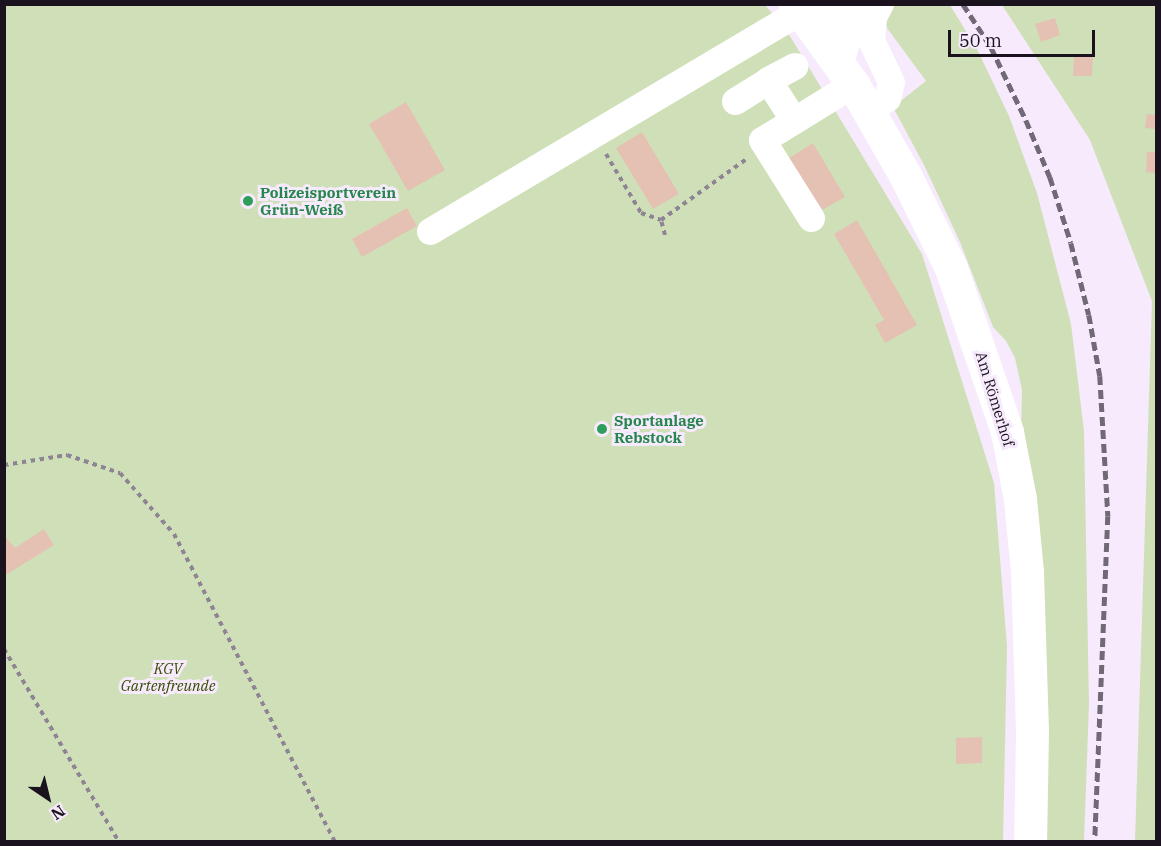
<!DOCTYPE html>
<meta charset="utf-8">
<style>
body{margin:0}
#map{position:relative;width:1161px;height:846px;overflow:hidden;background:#f6eafc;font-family:"IBM Plex Serif",serif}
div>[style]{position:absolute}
.green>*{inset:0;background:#cfe0b8}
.building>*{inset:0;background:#e5c1b3}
.path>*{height:4px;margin-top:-2px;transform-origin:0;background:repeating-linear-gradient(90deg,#8e8493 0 4.5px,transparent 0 9px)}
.minor>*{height:27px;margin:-13.5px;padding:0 13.5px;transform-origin:13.5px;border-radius:13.5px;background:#fff}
.major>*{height:33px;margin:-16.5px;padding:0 16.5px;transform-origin:16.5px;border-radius:16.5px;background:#fff}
.highway>*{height:33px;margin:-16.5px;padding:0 16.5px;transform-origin:16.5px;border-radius:16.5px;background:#fff}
.rail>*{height:4.5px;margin-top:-2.25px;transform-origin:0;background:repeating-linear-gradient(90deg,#726976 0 9px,transparent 0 13.5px)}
.dots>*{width:16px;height:16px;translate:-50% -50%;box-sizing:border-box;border:3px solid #f6eafc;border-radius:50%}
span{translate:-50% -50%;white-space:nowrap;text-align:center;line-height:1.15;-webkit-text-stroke:6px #f6eafc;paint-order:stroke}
.leisure-label{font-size:15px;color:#27864d;font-weight:700}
.left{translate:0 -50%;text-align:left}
.street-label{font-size:15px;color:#1a131e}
.park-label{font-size:15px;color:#364c00;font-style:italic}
.frame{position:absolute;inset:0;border:6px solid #1a131e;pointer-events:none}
.north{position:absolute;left:18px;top:768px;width:60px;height:60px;-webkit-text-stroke:4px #f6eafc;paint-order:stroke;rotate:145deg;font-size:16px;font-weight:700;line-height:24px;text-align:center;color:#1a131e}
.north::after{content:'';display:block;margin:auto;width:21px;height:27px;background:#1a131e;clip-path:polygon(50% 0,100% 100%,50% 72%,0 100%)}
.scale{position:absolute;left:948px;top:30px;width:147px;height:27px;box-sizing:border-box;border:3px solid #1a131e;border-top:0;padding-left:8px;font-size:18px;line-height:21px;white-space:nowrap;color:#1a131e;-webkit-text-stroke:4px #f6eafc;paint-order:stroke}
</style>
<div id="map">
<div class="green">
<i style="clip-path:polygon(5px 5px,765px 5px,785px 28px,922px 254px,994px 483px,1007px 647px,1003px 841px,5px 842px)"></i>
<i style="clip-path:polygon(890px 5px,950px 5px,977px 49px,1009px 116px,1037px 193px,1071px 324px,1084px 431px,1089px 704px,1084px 841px,1044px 841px,1021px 432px,1022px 390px,1015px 358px,1006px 341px,993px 327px,960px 242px,924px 165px,893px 107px,926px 81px,887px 28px,883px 13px)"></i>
<i style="clip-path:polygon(1002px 5px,1156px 5px,1156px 841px,1135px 841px,1152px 301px,1090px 140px)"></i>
</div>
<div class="building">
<i style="clip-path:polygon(1055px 18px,1060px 35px,1041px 42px,1035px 24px)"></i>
<i style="clip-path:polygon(1074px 54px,1093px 55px,1092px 76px,1073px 76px)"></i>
<i style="clip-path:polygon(406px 102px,445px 170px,408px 191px,369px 124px)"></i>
<i style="clip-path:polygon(1147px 114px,1156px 115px,1156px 129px,1145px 128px)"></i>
<i style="clip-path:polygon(642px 132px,679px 194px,653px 209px,616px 148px)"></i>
<i style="clip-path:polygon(813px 143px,845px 197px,820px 211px,789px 158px)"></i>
<i style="clip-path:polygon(1147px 152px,1156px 152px,1156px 173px,1146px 172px)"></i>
<i style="clip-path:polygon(407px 208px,417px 226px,362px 257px,352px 239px)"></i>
<i style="clip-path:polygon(857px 220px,917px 325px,885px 343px,875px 325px,884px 320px,834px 234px)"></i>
<i style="clip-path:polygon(44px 529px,54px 545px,4px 576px,4px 535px,15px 548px)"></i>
<i style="clip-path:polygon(982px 737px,982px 763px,956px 764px,956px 738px)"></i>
</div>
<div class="path">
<i style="left:606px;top:154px;width:69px;rotate:59.3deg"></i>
<i style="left:641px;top:213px;width:21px;rotate:19deg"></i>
<i style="left:665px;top:235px;width:16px;rotate:-105deg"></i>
<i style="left:661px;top:220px;width:107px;rotate:-35.5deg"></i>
<i style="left:4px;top:465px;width:64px;rotate:-9deg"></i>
<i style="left:67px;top:455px;width:56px;rotate:18.8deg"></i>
<i style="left:120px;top:473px;width:81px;rotate:48.5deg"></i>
<i style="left:174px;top:534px;width:348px;rotate:62.4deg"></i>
<i style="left:4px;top:649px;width:225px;rotate:59.2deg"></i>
</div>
<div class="minor">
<i style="left:735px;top:101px;width:39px;rotate:-32deg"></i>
<i style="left:869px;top:110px;width:22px;rotate:-34deg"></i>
<i style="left:887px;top:98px;width:16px;rotate:-76deg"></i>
<i style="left:891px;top:82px;width:47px;rotate:-115.5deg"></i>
<i style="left:871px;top:40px;width:23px;rotate:-85deg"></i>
<i style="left:873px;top:17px;width:15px;rotate:-62deg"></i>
<i style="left:793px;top:119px;width:46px;rotate:-122.7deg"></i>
<i style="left:768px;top:80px;width:30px;rotate:-28deg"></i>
<i style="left:811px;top:218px;width:92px;rotate:-122.1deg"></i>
<i style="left:762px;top:140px;width:107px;rotate:-31.6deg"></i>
<i style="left:430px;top:231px;width:431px;rotate:-30.7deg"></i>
</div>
<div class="major">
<i style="left:795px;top:4px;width:99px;rotate:54.1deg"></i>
<i style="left:853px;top:84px;width:107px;rotate:60.3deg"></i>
<i style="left:906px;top:177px;width:102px;rotate:63.7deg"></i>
<i style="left:951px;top:268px;width:173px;rotate:71.1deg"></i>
<i style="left:1007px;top:432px;width:68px;rotate:79deg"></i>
<i style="left:1020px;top:499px;width:73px;rotate:84.5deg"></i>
<i style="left:1027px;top:572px;width:159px;rotate:88.2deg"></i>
<i style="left:1032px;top:731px;width:111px;rotate:91deg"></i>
</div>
<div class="highway">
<i style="left:808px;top:19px;width:18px;rotate:-13deg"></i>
<i style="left:826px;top:15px;width:23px;rotate:-29deg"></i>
<i style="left:838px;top:59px;width:33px;rotate:-74deg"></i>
<i style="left:847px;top:27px;width:25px;rotate:-64deg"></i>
</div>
<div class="rail">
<i style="left:963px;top:4px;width:51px;rotate:56.9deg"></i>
<i style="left:991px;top:47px;width:81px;rotate:64.4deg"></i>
<i style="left:1026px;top:120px;width:62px;rotate:67.2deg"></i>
<i style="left:1050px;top:177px;width:69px;rotate:72.3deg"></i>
<i style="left:1071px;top:243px;width:74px;rotate:76deg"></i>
<i style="left:1089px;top:315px;width:62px;rotate:79.8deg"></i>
<i style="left:1100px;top:376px;width:140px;rotate:86.7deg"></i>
<i style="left:1108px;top:516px;width:326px;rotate:92.3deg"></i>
</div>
<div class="dots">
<i style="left:248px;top:201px;background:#2e9e5b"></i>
<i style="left:602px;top:429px;background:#2e9e5b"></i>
</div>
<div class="leisure-label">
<span class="left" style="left:260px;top:201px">Polizeisportverein<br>Grün-Weiß</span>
<span class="left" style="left:614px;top:429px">Sportanlage<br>Rebstock</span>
</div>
<div class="street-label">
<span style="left:995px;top:399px;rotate:73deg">Am Römerhof</span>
</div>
<div class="park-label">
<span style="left:168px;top:677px">KGV<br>Gartenfreunde</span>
</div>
<div class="frame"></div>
<div class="north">N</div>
<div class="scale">50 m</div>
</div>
